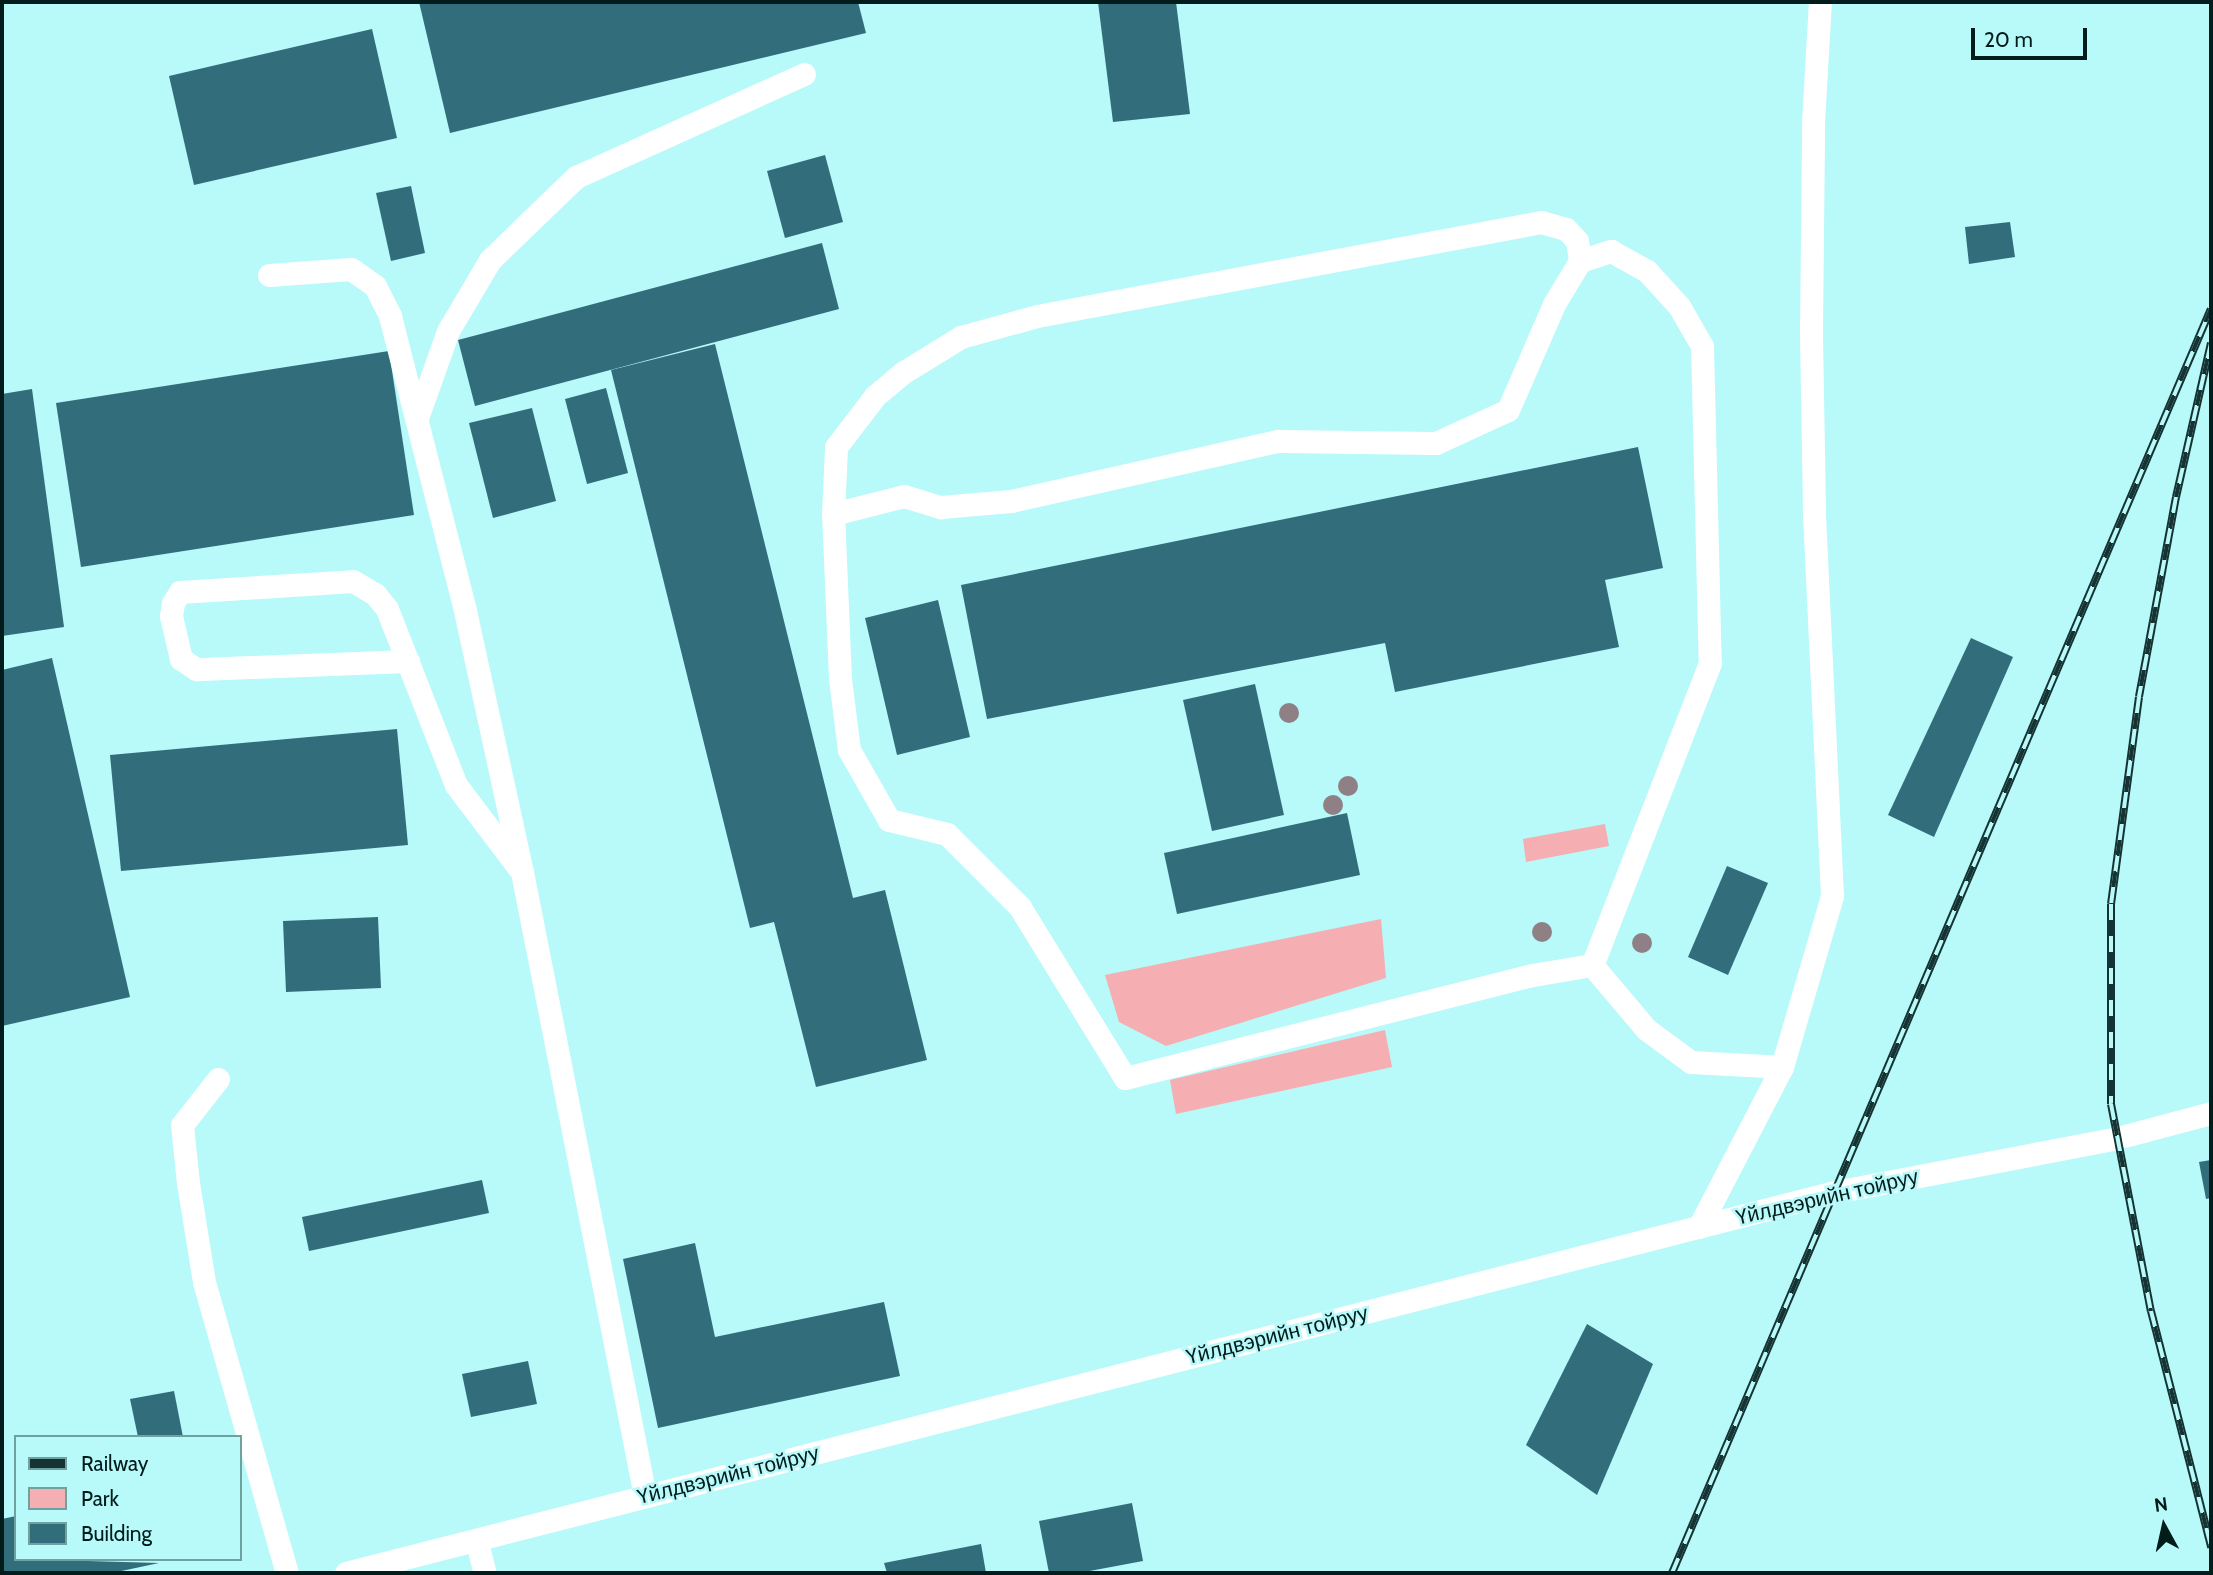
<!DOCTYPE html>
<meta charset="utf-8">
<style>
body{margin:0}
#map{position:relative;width:2213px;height:1575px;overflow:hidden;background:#b8f9fa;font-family:Cabin,sans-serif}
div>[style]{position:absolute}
.green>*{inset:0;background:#f5afb2}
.building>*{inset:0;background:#326d7b}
.service>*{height:23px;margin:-11.5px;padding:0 11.5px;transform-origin:11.5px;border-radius:11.5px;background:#fff}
.rail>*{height:8px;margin-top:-4px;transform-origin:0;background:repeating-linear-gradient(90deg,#b8f9fa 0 16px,#153333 0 32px);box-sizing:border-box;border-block:2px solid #153333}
.trees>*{width:20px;height:20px;margin:-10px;border-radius:50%;background:#8f8086}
span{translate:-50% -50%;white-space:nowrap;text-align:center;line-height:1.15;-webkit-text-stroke:5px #b8f9fa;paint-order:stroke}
.street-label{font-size:21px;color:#021c1c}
.frame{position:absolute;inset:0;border:4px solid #021c1c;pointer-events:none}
.legend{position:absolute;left:14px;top:1435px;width:228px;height:126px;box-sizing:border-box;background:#b8f9fa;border:2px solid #6fa1a1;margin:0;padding:9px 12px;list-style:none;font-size:21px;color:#021c1c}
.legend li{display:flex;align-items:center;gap:14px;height:35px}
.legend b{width:35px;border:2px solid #6fa1a1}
.north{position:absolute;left:2129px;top:1491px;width:70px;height:70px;-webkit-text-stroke:5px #b8f9fa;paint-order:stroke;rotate:352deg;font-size:19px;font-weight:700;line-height:28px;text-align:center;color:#021c1c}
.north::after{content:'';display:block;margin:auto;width:24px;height:32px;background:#021c1c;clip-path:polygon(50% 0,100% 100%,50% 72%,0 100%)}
.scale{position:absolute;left:1971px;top:28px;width:116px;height:32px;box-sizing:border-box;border:4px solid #021c1c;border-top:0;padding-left:9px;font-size:21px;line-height:24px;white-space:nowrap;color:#021c1c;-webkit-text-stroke:5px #b8f9fa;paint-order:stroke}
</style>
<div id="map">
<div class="green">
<i style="clip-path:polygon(1605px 824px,1609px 846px,1526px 862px,1523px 839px)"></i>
<i style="clip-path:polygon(1381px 919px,1386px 978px,1166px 1046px,1119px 1022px,1105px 975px)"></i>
<i style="clip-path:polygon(1385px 1030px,1392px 1067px,1176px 1114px,1170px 1080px)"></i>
</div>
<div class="building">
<i style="clip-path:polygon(419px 2px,858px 2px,866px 33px,450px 133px)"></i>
<i style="clip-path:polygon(1098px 2px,1176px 2px,1190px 114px,1113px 122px)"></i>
<i style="clip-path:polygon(372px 29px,397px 138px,194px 185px,169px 76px)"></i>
<i style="clip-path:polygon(825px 155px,843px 222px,785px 238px,767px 171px)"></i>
<i style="clip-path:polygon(411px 186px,425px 253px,391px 261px,376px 193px)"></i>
<i style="clip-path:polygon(2010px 222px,2015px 257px,1969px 264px,1965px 227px)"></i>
<i style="clip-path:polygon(822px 243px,839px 309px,475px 406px,458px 340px)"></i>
<i style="clip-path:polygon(715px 344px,853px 898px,885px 890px,927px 1060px,816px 1087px,774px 922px,750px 928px,611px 370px)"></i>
<i style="clip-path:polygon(389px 351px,414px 515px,81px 567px,56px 403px)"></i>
<i style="clip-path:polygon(606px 388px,628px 473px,587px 484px,565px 399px)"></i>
<i style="clip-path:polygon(32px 389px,64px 627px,2px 636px,2px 394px)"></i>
<i style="clip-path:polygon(532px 408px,556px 501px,493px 518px,469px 423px)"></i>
<i style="clip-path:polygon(1638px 447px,1663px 568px,1605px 580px,1619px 647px,1395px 692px,1385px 643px,987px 719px,961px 585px)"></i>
<i style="clip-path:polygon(938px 600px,970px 737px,897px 755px,865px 618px)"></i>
<i style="clip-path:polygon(1971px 638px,2013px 657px,1934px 837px,1888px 815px)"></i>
<i style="clip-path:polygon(52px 658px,130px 997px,2px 1026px,2px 670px)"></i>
<i style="clip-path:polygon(1255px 684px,1284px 815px,1212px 831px,1183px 700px)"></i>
<i style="clip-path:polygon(397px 729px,408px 845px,121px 871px,110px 755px)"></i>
<i style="clip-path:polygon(1347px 813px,1360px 875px,1177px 914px,1164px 853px)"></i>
<i style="clip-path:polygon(1727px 866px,1768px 883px,1728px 975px,1688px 957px)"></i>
<i style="clip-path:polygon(378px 917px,381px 988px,286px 992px,283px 921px)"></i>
<i style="clip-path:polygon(2211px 1160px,2211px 1198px,2206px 1199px,2199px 1162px)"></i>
<i style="clip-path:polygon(482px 1180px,489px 1213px,309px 1251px,302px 1217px)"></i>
<i style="clip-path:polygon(695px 1243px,715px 1337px,884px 1302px,900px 1376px,658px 1428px,623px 1259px)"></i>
<i style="clip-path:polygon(1587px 1324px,1653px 1364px,1597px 1495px,1526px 1445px)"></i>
<i style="clip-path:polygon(528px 1361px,537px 1404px,471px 1417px,462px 1374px)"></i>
<i style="clip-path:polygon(174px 1391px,183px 1437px,138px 1437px,130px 1399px)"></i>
<i style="clip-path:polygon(1132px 1503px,1143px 1561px,1079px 1573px,1049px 1573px,1039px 1521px)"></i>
<i style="clip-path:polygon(16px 1516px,16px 1559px,159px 1563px,112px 1573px,2px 1573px,2px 1519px)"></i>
<i style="clip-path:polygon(981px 1544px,986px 1573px,887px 1573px,884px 1563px)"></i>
</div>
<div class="service">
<i style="left:1611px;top:251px;width:41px;rotate:29.1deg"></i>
<i style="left:1647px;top:271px;width:47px;rotate:47.6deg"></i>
<i style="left:1679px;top:306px;width:46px;rotate:60.1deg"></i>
<i style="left:1702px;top:346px;width:317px;rotate:88.6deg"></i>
<i style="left:1710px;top:663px;width:324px;rotate:111.3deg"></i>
<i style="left:1592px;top:965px;width:61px;rotate:170.5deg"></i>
<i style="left:1532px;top:975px;width:420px;rotate:165.8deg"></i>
<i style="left:1125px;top:1078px;width:201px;rotate:-121.6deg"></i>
<i style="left:1020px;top:907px;width:103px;rotate:-135deg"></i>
<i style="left:947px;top:834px;width:60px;rotate:-166.4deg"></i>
<i style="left:889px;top:820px;width:81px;rotate:-119.7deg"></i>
<i style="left:849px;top:750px;width:72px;rotate:-97.2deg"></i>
<i style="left:840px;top:679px;width:165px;rotate:-92.4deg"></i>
<i style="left:833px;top:514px;width:73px;rotate:-14.2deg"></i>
<i style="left:904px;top:496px;width:39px;rotate:17deg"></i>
<i style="left:941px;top:507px;width:70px;rotate:-4.9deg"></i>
<i style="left:1011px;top:501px;width:274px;rotate:-12.7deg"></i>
<i style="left:1278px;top:441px;width:158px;rotate:0.7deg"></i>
<i style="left:1436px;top:443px;width:79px;rotate:-24.6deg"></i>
<i style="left:1508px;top:410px;width:116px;rotate:-66.5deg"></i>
<i style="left:1554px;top:304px;width:50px;rotate:-58.8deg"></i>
<i style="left:1580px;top:261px;width:33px;rotate:-18deg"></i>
<i style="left:269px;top:275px;width:82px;rotate:-4.2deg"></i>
<i style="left:351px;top:269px;width:29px;rotate:35deg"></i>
<i style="left:375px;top:286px;width:34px;rotate:63deg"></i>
<i style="left:390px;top:316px;width:299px;rotate:75.7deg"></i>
<i style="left:464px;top:606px;width:272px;rotate:77.7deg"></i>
<i style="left:522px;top:872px;width:636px;rotate:78.85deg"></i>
<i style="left:417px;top:418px;width:92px;rotate:-70.4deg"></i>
<i style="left:448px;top:331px;width:82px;rotate:-59.4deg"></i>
<i style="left:490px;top:260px;width:120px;rotate:-44deg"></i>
<i style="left:576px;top:177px;width:250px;rotate:-24.3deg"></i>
<i style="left:833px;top:514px;width:67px;rotate:-87.4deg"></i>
<i style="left:836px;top:447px;width:64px;rotate:-52.6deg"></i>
<i style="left:875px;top:396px;width:38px;rotate:-40deg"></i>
<i style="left:904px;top:372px;width:67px;rotate:-31.6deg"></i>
<i style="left:961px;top:337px;width:79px;rotate:-15.4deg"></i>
<i style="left:1037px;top:316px;width:513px;rotate:-10.56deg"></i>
<i style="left:1541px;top:222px;width:26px;rotate:16deg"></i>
<i style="left:1566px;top:229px;width:16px;rotate:47deg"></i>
<i style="left:1577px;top:241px;width:20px;rotate:81deg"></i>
<i style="left:408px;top:661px;width:212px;rotate:177.8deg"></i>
<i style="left:196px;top:669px;width:18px;rotate:-146deg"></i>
<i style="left:181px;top:659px;width:44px;rotate:-103.1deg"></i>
<i style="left:171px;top:616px;width:13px;rotate:-81deg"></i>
<i style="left:173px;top:603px;width:13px;rotate:-58deg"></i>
<i style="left:180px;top:592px;width:173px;rotate:-3.6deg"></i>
<i style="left:353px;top:581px;width:26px;rotate:31deg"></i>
<i style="left:375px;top:594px;width:19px;rotate:51deg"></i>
<i style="left:387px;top:609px;width:189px;rotate:68.6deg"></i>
<i style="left:456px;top:785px;width:103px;rotate:52.9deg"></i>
<i style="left:1592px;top:965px;width:84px;rotate:49.8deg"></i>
<i style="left:1646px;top:1029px;width:56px;rotate:36.3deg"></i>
<i style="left:1691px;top:1062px;width:91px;rotate:3.1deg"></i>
<i style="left:218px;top:1079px;width:58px;rotate:128deg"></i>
<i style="left:182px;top:1125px;width:58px;rotate:84.1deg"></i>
<i style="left:188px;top:1183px;width:100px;rotate:80.8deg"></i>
<i style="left:204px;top:1282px;width:303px;rotate:74.1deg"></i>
<i style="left:1699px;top:1227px;width:180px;rotate:-62.6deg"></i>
<i style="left:1782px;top:1067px;width:178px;rotate:-73.7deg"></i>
<i style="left:1832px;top:896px;width:388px;rotate:-92.7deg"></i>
<i style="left:1814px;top:508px;width:179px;rotate:-91deg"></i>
<i style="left:1811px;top:329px;width:207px;rotate:-89.4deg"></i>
<i style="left:1813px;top:122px;width:120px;rotate:-86.7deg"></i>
<i style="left:477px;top:1542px;width:32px;rotate:76deg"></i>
<i style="left:346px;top:1573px;width:1532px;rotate:-14.36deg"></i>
<i style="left:1830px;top:1193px;width:292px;rotate:-10.8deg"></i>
<i style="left:2117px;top:1138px;width:97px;rotate:-14.9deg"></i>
</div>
<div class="rail">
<i style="left:2211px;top:343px;width:158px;rotate:102.8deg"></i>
<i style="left:2176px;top:497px;width:203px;rotate:100.5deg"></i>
<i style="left:2139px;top:697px;width:209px;rotate:97.7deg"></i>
<i style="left:2111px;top:904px;width:200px;rotate:90deg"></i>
<i style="left:2111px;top:1104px;width:211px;rotate:79.1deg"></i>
<i style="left:2151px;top:1311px;width:244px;rotate:75.7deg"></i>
<i style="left:1672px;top:1573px;width:1374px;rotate:-66.91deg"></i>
</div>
<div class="trees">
<i style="left:1289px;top:713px"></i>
<i style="left:1348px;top:786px"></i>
<i style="left:1333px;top:805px"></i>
<i style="left:1542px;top:932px"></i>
<i style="left:1642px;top:943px"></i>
</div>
<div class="street-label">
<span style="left:1827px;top:1197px;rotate:-13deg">Үйлдвэрийн тойруу</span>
<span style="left:1277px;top:1335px;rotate:-14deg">Үйлдвэрийн тойруу</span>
<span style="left:728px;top:1475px;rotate:-14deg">Үйлдвэрийн тойруу</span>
</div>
<div class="frame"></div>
<ul class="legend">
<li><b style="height:9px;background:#153333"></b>Railway</li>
<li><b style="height:19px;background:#f5afb2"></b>Park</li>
<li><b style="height:19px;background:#326d7b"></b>Building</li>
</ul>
<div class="north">N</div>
<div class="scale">20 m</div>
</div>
